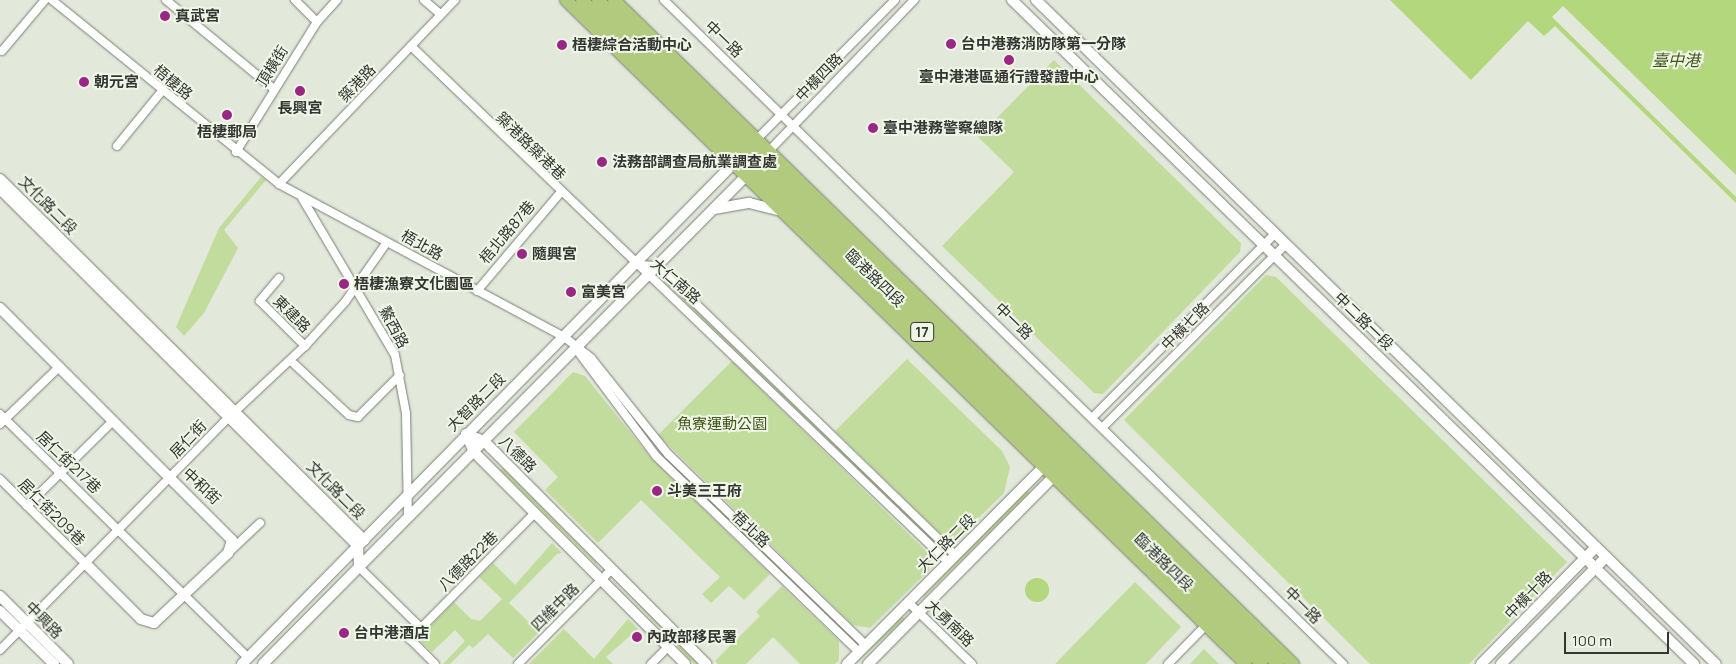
<!DOCTYPE html>
<meta charset="utf-8">
<style>
body{margin:0}
#map{position:relative;width:1736px;height:664px;overflow:hidden;background:#e2e8da;font-family:Manrope,"Noto Sans TC",sans-serif}
div>[style]{position:absolute}
.green>*{inset:0;background:#c2dc9d}
.water>*{inset:0;background:#b3d77d}
.round{border-radius:50%}
.pier>*{inset:0;background:#e2e8da}
.roads{filter:drop-shadow(0 0 1px #7a7f74) drop-shadow(0 0 1px #7a7f74)}
.minor>*{height:8px;margin:-4px;padding:0 4px;transform-origin:4px;border-radius:4px;background:#fff}
.tertiary>*{height:10px;margin:-5px;padding:0 5px;transform-origin:5px;border-radius:5px;background:#fff}
.primary>*{height:12px;margin:-6px;padding:0 6px;transform-origin:6px;border-radius:6px;background:#b1ca7d}
.dots>*{width:14px;height:14px;translate:-50% -50%;box-sizing:border-box;border:2px solid #eff5e7;border-radius:50%}
span{translate:-50% -50%;white-space:nowrap;text-align:center;line-height:1.15;-webkit-text-stroke:4px #eff5e7;paint-order:stroke}
.shield-label span{padding:1px 4px;background:#eff5e7;border:1px solid;border-radius:4px;-webkit-text-stroke-width:0}
.shield-label{font-size:14px;color:#343631;font-weight:700}
.poi-label{font-size:15px;color:#343631;font-weight:700}
.left{translate:0 -50%;text-align:left}
.street-label{font-size:15px;color:#343631}
.park-label{font-size:15px;color:#415718}
.water-label{font-size:16px;color:#415718;font-style:italic}
.scale{position:absolute;left:1564px;top:632px;width:105px;height:22px;box-sizing:border-box;border:2px solid #343631;border-top:0;padding-left:6px;font-size:15px;line-height:18px;white-space:nowrap;color:#343631;-webkit-text-stroke:4px #eff5e7;paint-order:stroke}
</style>
<div id="map">
<div class="green">
<i style="clip-path:polygon(1054px 60px,1241px 243px,1240px 252px,1103px 394px,1094px 393px,942px 246px,1014px 172px,978px 137px)"></i>
<i style="clip-path:polygon(261px 177px,266px 180px,224px 230px,238px 248px,204px 313px,184px 336px,176px 327px,219px 228px)"></i>
<i style="clip-path:polygon(1266px 275px,1276px 277px,1567px 562px,1469px 664px,1370px 664px,1124px 420px)"></i>
<i style="clip-path:polygon(669px 284px,940px 546px,940px 548px,668px 285px)"></i>
<i style="clip-path:polygon(907px 359px,1002px 451px,1010px 467px,1004px 493px,957px 539px,943px 536px,835px 431px)"></i>
<i style="clip-path:polygon(732px 361px,930px 555px,929px 570px,870px 628px,853px 625px,658px 435px)"></i>
<i style="clip-path:polygon(573px 372px,585px 376px,651px 458px,770px 574px,744px 600px,729px 586px,711px 603px,702px 594px,720px 577px,641px 500px,598px 543px,545px 490px,558px 477px,514px 432px)"></i>
<i style="clip-path:polygon(503px 468px,597px 563px,597px 565px,500px 470px)"></i>
<i style="clip-path:polygon(1027px 490px,1030px 493px,923px 598px,923px 596px)"></i>
<i style="clip-path:polygon(706px 496px,851px 636px,851px 637px,704px 498px)"></i>
<i style="clip-path:polygon(552px 543px,562px 553px,557px 554px,509px 603px,539px 632px,513px 658px,488px 634px,473px 648px,469px 645px,450px 664px,443px 664px,465px 641px,455px 630px,432px 652px,418px 639px,454px 602px,471px 619px,480px 621px,502px 599px,479px 577px,493px 563px,515px 585px)"></i>
<i style="clip-path:polygon(1135px 582px,1181px 627px,1146px 664px,1055px 664px)"></i>
<i style="clip-path:polygon(618px 583px,698px 664px,694px 664px)"></i>
<i style="clip-path:polygon(782px 586px,839px 641px,839px 660px,835px 664px,800px 664px,773px 637px,746px 664px,718px 664px,715px 661px,760px 616px,756px 612px)"></i>
<i style="clip-path:polygon(902px 616px,905px 619px,855px 664px)"></i>
<i style="clip-path:polygon(628px 619px,638px 629px,606px 657px,613px 664px,529px 664px,564px 629px,594px 659px)"></i>
<i style="clip-path:polygon(1204px 649px,1219px 664px,1190px 664px)"></i>
</div>
<div class="water">
<i style="clip-path:polygon(1390px 0,1736px 0,1736px 203px,1555px 26px,1544px 36px,1528px 21px,1471px 80px)"></i>
<i class="round" style="left:1025px;top:578px;width:24px;height:24px"></i>
</div>
<div class="pier">
<i style="clip-path:polygon(1563px 6px,1736px 175px,1736px 197px,1552px 17px)"></i>
</div>
<div class="roads">
<div class="minor">
<i style="left:52px;top:0;width:292px;rotate:39deg"></i>
<i style="left:279px;top:184px;width:322px;rotate:28.2deg"></i>
<i style="left:563px;top:336px;width:36px;rotate:38deg"></i>
<i style="left:591px;top:358px;width:123px;rotate:51.3deg"></i>
<i style="left:668px;top:454px;width:275px;rotate:44deg"></i>
<i style="left:166px;top:0;width:140px;rotate:39.5deg"></i>
<i style="left:295px;top:0;width:31px;rotate:45deg"></i>
<i style="left:424px;top:0;width:21px;rotate:41deg"></i>
<i style="left:664px;top:0;width:950px;rotate:44.36deg"></i>
<i style="left:411px;top:46px;width:745px;rotate:43.86deg"></i>
<i style="left:2px;top:51px;width:67px;rotate:-49.9deg"></i>
<i style="left:754px;top:142px;width:200px;rotate:-45.2deg"></i>
<i style="left:117px;top:146px;width:71px;rotate:-50.7deg"></i>
<i style="left:236px;top:152px;width:153px;rotate:-58.1deg"></i>
<i style="left:317px;top:22px;width:30px;rotate:-48deg"></i>
<i style="left:766px;top:154px;width:214px;rotate:-46.1deg"></i>
<i style="left:279px;top:184px;width:255px;rotate:-46.3deg"></i>
<i style="left:302px;top:198px;width:182px;rotate:59.4deg"></i>
<i style="left:395px;top:355px;width:59px;rotate:79.3deg"></i>
<i style="left:406px;top:413px;width:105px;rotate:88.9deg"></i>
<i style="left:639px;top:265px;width:18px;rotate:3deg"></i>
<i style="left:657px;top:266px;width:415px;rotate:44.1deg"></i>
<i style="left:279px;top:278px;width:30px;rotate:130deg"></i>
<i style="left:260px;top:301px;width:64px;rotate:45deg"></i>
<i style="left:477px;top:291px;width:128px;rotate:-49.7deg"></i>
<i style="left:577px;top:350px;width:132px;rotate:53.3deg"></i>
<i style="left:656px;top:456px;width:282px;rotate:44deg"></i>
<i style="left:291px;top:361px;width:79px;rotate:43deg"></i>
<i style="left:349px;top:415px;width:9px;rotate:13deg"></i>
<i style="left:358px;top:417px;width:59px;rotate:-45deg"></i>
<i style="left:0;top:414px;width:348px;rotate:44.5deg"></i>
<i style="left:1093px;top:417px;width:258px;rotate:-45.2deg"></i>
<i style="left:0;top:424px;width:82px;rotate:-44deg"></i>
<i style="left:1103px;top:427px;width:259px;rotate:-45deg"></i>
<i style="left:0;top:479px;width:120px;rotate:44.7deg"></i>
<i style="left:27px;top:506px;width:121px;rotate:-44.7deg"></i>
<i style="left:228px;top:553px;width:44px;rotate:-43.2deg"></i>
<i style="left:359px;top:567px;width:87px;rotate:44.5deg"></i>
<i style="left:421px;top:628px;width:16px;rotate:135deg"></i>
<i style="left:410px;top:639px;width:35px;rotate:45deg"></i>
<i style="left:908px;top:602px;width:89px;rotate:44.1deg"></i>
<i style="left:421px;top:628px;width:162px;rotate:-45.3deg"></i>
<i style="left:0;top:650px;width:327px;rotate:-45.5deg"></i>
<i style="left:229px;top:417px;width:104px;rotate:-43.1deg"></i>
<i style="left:305px;top:346px;width:59px;rotate:-47.7deg"></i>
<i style="left:345px;top:302px;width:73px;rotate:-55deg"></i>
<i style="left:518px;top:664px;width:134px;rotate:-45.3deg"></i>
<i style="left:651px;top:664px;width:24px;rotate:-45deg"></i>
<i style="left:1168px;top:664px;width:54px;rotate:-45.7deg"></i>
</div>
<div class="tertiary">
<i style="left:1012px;top:0;width:952px;rotate:44.23deg"></i>
<i style="left:1036px;top:0;width:950px;rotate:44.32deg"></i>
<i style="left:0;top:179px;width:513px;rotate:44.76deg"></i>
<i style="left:0;top:189px;width:506px;rotate:44.92deg"></i>
<i style="left:358px;top:546px;width:21px;rotate:87deg"></i>
<i style="left:714px;top:209px;width:36px;rotate:-10deg"></i>
<i style="left:749px;top:203px;width:34px;rotate:14deg"></i>
<i style="left:0;top:308px;width:328px;rotate:45deg"></i>
<i style="left:232px;top:540px;width:14px;rotate:107deg"></i>
<i style="left:228px;top:553px;width:102px;rotate:136.6deg"></i>
<i style="left:154px;top:623px;width:14px;rotate:-163deg"></i>
<i style="left:141px;top:619px;width:79px;rotate:-135deg"></i>
<i style="left:466px;top:434px;width:19px;rotate:21deg"></i>
<i style="left:484px;top:441px;width:315px;rotate:45.1deg"></i>
<i style="left:466px;top:434px;width:20px;rotate:66deg"></i>
<i style="left:474px;top:452px;width:299px;rotate:45.1deg"></i>
<i style="left:0;top:596px;width:96px;rotate:45deg"></i>
<i style="left:0;top:611px;width:76px;rotate:44.5deg"></i>
<i style="left:242px;top:664px;width:702px;rotate:-45.52deg"></i>
<i style="left:263px;top:664px;width:687px;rotate:-45.3deg"></i>
<i style="left:847px;top:664px;width:286px;rotate:-45.1deg"></i>
<i style="left:868px;top:664px;width:272px;rotate:-45.3deg"></i>
<i style="left:1481px;top:664px;width:164px;rotate:-45.5deg"></i>
<i style="left:1501px;top:664px;width:150px;rotate:-45.5deg"></i>
</div>
<div class="primary">
<i style="left:566px;top:0;width:950px;rotate:44.32deg"></i>
<i style="left:582px;top:0;width:950px;rotate:44.32deg"></i>
<i style="left:598px;top:0;width:950px;rotate:44.32deg"></i>
<i style="left:614px;top:0;width:950px;rotate:44.36deg"></i>
</div>
</div>
<div class="dots">
<i style="left:165px;top:16px;background:#992784"></i>
<i style="left:951px;top:44px;background:#992784"></i>
<i style="left:562px;top:45px;background:#992784"></i>
<i style="left:1009px;top:60px;background:#992784"></i>
<i style="left:84px;top:82px;background:#992784"></i>
<i style="left:300px;top:91px;background:#992784"></i>
<i style="left:227px;top:115px;background:#992784"></i>
<i style="left:873px;top:128px;background:#992784"></i>
<i style="left:602px;top:162px;background:#992784"></i>
<i style="left:522px;top:254px;background:#992784"></i>
<i style="left:344px;top:284px;background:#992784"></i>
<i style="left:571px;top:292px;background:#992784"></i>
<i style="left:657px;top:491px;background:#992784"></i>
<i style="left:344px;top:633px;background:#992784"></i>
<i style="left:637px;top:637px;background:#992784"></i>
</div>
<div class="shield-label">
<span style="left:922px;top:332px">17</span>
</div>
<div class="poi-label">
<span class="left" style="left:175px;top:16px">真武宮</span>
<span class="left" style="left:961px;top:44px">台中港務消防隊第一分隊</span>
<span class="left" style="left:572px;top:45px">梧棲綜合活動中心</span>
<span style="left:1009px;top:77px">臺中港港區通行證發證中心</span>
<span class="left" style="left:94px;top:82px">朝元宮</span>
<span style="left:300px;top:108px">長興宮</span>
<span class="left" style="left:883px;top:128px">臺中港務警察總隊</span>
<span style="left:227px;top:132px">梧棲郵局</span>
<span class="left" style="left:612px;top:162px">法務部調查局航業調查處</span>
<span class="left" style="left:532px;top:254px">隨興宮</span>
<span class="left" style="left:354px;top:284px">梧棲漁寮文化園區</span>
<span class="left" style="left:581px;top:292px">富美宮</span>
<span class="left" style="left:667px;top:491px">斗美三王府</span>
<span class="left" style="left:354px;top:633px">台中港酒店</span>
<span class="left" style="left:647px;top:637px">內政部移民署</span>
</div>
<div class="street-label">
<span style="left:724px;top:39px;rotate:44deg">中一路</span>
<span style="left:272px;top:66px;rotate:-58deg">頂橫街</span>
<span style="left:819px;top:77px;rotate:-46deg">中橫四路</span>
<span style="left:173px;top:82px;rotate:39deg">梧棲路</span>
<span style="left:357px;top:83px;rotate:-46deg">築港路</span>
<span style="left:531px;top:146px;rotate:44deg">築港路築港巷</span>
<span style="left:48px;top:205px;rotate:45deg">文化路二段</span>
<span style="left:507px;top:232px;rotate:-50deg">梧北路87巷</span>
<span style="left:422px;top:245px;rotate:29deg">梧北路</span>
<span style="left:875px;top:278px;rotate:44deg">臨港路四段</span>
<span style="left:676px;top:281px;rotate:41deg">大仁南路</span>
<span style="left:292px;top:314px;rotate:45deg">東建路</span>
<span style="left:1014px;top:321px;rotate:44deg">中一路</span>
<span style="left:1364px;top:321px;rotate:44deg">中二路一段</span>
<span style="left:1185px;top:326px;rotate:-45deg">中橫七路</span>
<span style="left:394px;top:327px;rotate:62deg">鰲西路</span>
<span style="left:476px;top:402px;rotate:-45deg">大智路二段</span>
<span style="left:188px;top:439px;rotate:-46deg">居仁街</span>
<span style="left:518px;top:454px;rotate:45deg">八德路</span>
<span style="left:69px;top:462px;rotate:44deg">居仁街217巷</span>
<span style="left:202px;top:486px;rotate:43deg">中和街</span>
<span style="left:336px;top:490px;rotate:45deg">文化路二段</span>
<span style="left:52px;top:512px;rotate:45deg">居仁街209巷</span>
<span style="left:751px;top:529px;rotate:44deg">梧北路</span>
<span style="left:946px;top:543px;rotate:-45deg">大仁路二段</span>
<span style="left:468px;top:561px;rotate:-45deg">八德路22巷</span>
<span style="left:1164px;top:562px;rotate:44deg">臨港路四段</span>
<span style="left:1528px;top:595px;rotate:-46deg">中橫十路</span>
<span style="left:1303px;top:605px;rotate:45deg">中一路</span>
<span style="left:555px;top:607px;rotate:-45deg">四維中路</span>
<span style="left:44px;top:620px;rotate:45deg">中興路</span>
<span style="left:950px;top:623px;rotate:44deg">大勇南路</span>
</div>
<div class="park-label">
<span style="left:722px;top:424px">魚寮運動公園</span>
</div>
<div class="water-label">
<span style="left:1676px;top:60px">臺中港</span>
</div>
<div class="scale">100 m</div>
</div>
